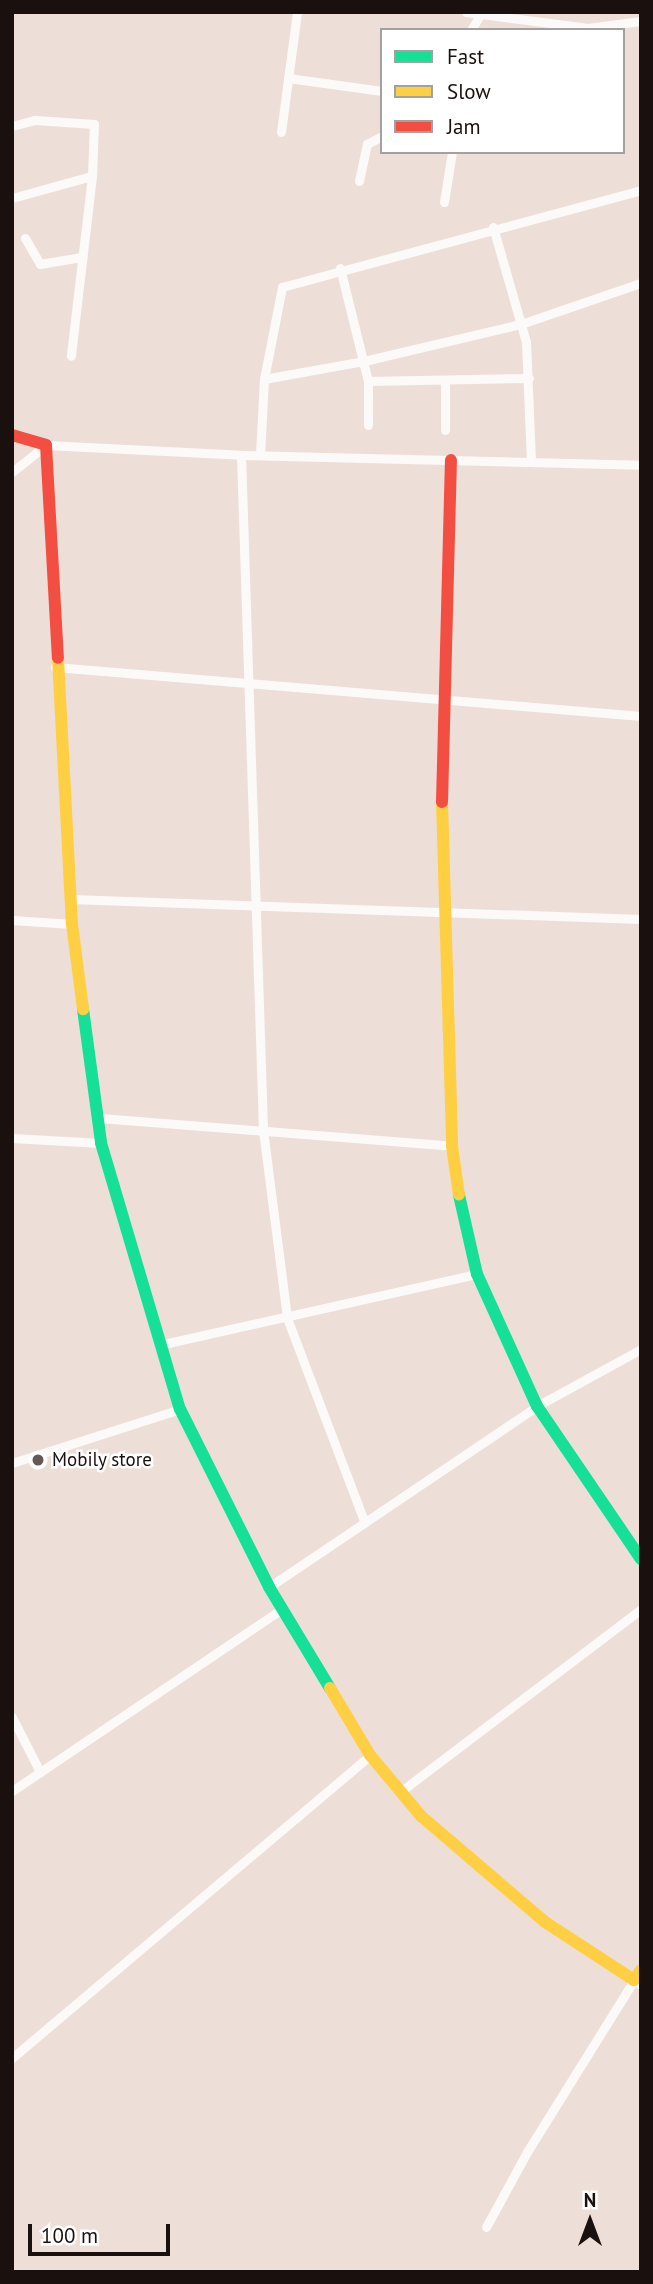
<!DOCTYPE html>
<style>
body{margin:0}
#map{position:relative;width:653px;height:2284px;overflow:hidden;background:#eeded8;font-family:"PT Sans",sans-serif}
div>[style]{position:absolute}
.street>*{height:9px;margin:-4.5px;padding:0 4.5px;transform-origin:4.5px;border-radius:4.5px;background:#fcfaf9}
.fast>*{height:12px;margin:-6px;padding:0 6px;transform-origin:6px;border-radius:6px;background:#16e098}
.slow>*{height:12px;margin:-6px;padding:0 6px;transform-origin:6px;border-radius:6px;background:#ffcf43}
.jam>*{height:12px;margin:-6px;padding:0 6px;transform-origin:6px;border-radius:6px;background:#f24e42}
.dots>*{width:19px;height:19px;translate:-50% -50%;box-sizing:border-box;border:4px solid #fff;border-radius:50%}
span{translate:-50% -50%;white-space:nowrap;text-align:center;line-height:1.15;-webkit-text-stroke:5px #fff;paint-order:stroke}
.poi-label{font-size:19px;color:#1a110e}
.left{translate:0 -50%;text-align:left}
.frame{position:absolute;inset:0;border:14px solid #1a110e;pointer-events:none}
.legend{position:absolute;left:380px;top:28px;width:245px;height:126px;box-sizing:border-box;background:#fff;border:2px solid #a3a09f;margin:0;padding:9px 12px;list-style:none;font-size:21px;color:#1a110e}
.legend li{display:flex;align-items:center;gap:14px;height:35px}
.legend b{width:35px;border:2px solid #a3a09f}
.north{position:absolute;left:555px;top:2186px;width:70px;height:70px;-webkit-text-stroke:5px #fff;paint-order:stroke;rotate:0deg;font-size:19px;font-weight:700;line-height:28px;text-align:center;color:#1a110e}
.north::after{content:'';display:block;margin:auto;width:24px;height:32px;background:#1a110e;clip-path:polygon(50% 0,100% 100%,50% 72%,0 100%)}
.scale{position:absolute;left:28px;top:2224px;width:142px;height:32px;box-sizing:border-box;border:4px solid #1a110e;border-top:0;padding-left:9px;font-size:21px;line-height:24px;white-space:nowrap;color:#1a110e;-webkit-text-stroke:5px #fff;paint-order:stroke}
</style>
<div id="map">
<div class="street">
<i style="left:466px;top:12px;width:123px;rotate:7.5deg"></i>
<i style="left:588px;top:28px;width:53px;rotate:-7.5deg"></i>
<i style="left:471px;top:30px;width:21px;rotate:-59deg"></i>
<i style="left:288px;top:78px;width:95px;rotate:7.9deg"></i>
<i style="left:12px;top:126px;width:24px;rotate:-15deg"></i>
<i style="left:35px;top:120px;width:59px;rotate:3.9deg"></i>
<i style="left:94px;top:124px;width:52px;rotate:92.2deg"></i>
<i style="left:281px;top:132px;width:121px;rotate:-82.4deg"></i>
<i style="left:359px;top:181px;width:38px;rotate:-78deg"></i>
<i style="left:367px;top:144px;width:17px;rotate:-28deg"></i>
<i style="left:12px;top:198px;width:83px;rotate:-15.4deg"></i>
<i style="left:92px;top:176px;width:181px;rotate:96.7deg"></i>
<i style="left:444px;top:202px;width:51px;rotate:-80.9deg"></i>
<i style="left:493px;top:227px;width:120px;rotate:74deg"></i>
<i style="left:526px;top:342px;width:120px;rotate:87.6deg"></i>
<i style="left:25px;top:238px;width:30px;rotate:60deg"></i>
<i style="left:40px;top:264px;width:43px;rotate:-9.5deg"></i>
<i style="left:340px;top:268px;width:116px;rotate:76.1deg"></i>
<i style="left:368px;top:381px;width:44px;rotate:90deg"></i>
<i style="left:264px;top:379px;width:102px;rotate:-10.2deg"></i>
<i style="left:364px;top:361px;width:161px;rotate:-13.3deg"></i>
<i style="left:521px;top:324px;width:127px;rotate:-18.9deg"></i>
<i style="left:368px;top:381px;width:161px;rotate:-1.1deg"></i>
<i style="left:445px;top:430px;width:50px;rotate:-90deg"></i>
<i style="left:241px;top:455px;width:675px;rotate:88.13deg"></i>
<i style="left:263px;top:1130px;width:190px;rotate:82.7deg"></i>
<i style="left:287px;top:1318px;width:219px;rotate:69.2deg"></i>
<i style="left:260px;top:455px;width:76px;rotate:-87deg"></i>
<i style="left:264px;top:379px;width:94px;rotate:-78.9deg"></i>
<i style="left:282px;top:287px;width:372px;rotate:-15.1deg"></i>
<i style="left:12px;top:472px;width:43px;rotate:-38.5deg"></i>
<i style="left:46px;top:445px;width:195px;rotate:2.9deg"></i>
<i style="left:241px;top:455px;width:400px;rotate:1.4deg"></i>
<i style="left:55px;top:667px;width:588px;rotate:4.78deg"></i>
<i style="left:70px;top:899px;width:571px;rotate:2.01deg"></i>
<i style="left:12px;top:920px;width:60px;rotate:3.8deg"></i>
<i style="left:100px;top:1118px;width:353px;rotate:4.5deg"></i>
<i style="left:12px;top:1138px;width:89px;rotate:3.2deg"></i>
<i style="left:159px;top:1345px;width:326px;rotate:-12.6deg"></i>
<i style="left:12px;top:1463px;width:176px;rotate:-17.8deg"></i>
<i style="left:269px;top:1587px;width:323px;rotate:-34deg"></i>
<i style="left:537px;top:1406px;width:119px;rotate:-28.7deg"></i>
<i style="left:12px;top:1717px;width:62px;rotate:63deg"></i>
<i style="left:12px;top:1791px;width:327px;rotate:-34deg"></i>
<i style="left:400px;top:1792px;width:303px;rotate:-37.2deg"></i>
<i style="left:12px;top:2058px;width:469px;rotate:-40.2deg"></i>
<i style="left:486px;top:2227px;width:85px;rotate:-61.3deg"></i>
<i style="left:527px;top:2152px;width:203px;rotate:-58.1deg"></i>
<i style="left:634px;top:1980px;width:9px;rotate:36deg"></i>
</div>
<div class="fast">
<i style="left:83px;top:1009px;width:135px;rotate:82.3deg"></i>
<i style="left:101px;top:1143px;width:277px;rotate:73.5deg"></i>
<i style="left:180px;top:1409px;width:199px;rotate:63.4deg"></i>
<i style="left:269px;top:1587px;width:118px;rotate:58.9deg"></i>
<i style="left:459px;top:1195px;width:81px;rotate:77.2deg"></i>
<i style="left:477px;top:1274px;width:145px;rotate:65.6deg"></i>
<i style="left:537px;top:1406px;width:185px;rotate:55.8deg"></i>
</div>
<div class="slow">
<i style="left:58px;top:658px;width:266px;rotate:87deg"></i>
<i style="left:72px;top:924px;width:86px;rotate:82.6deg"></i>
<i style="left:442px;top:802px;width:344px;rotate:88.3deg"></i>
<i style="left:452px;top:1146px;width:49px;rotate:81.9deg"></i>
<i style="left:330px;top:1688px;width:78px;rotate:59.2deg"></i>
<i style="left:370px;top:1755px;width:80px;rotate:50.1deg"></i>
<i style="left:421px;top:1816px;width:163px;rotate:40.5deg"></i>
<i style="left:545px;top:1922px;width:106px;rotate:33.1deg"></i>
<i style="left:634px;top:1980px;width:12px;rotate:-55deg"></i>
</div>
<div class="jam">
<i style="left:12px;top:435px;width:35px;rotate:16deg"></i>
<i style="left:46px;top:445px;width:213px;rotate:86.8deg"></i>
<i style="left:442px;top:802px;width:342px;rotate:-88.5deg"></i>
</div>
<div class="dots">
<i style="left:38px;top:1460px;background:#645955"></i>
</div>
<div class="poi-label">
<span class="left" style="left:52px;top:1460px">Mobily store</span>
</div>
<div class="frame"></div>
<ul class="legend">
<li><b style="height:9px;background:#16e098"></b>Fast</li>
<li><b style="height:9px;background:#ffcf43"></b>Slow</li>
<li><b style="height:9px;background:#f24e42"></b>Jam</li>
</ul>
<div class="north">N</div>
<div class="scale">100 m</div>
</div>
